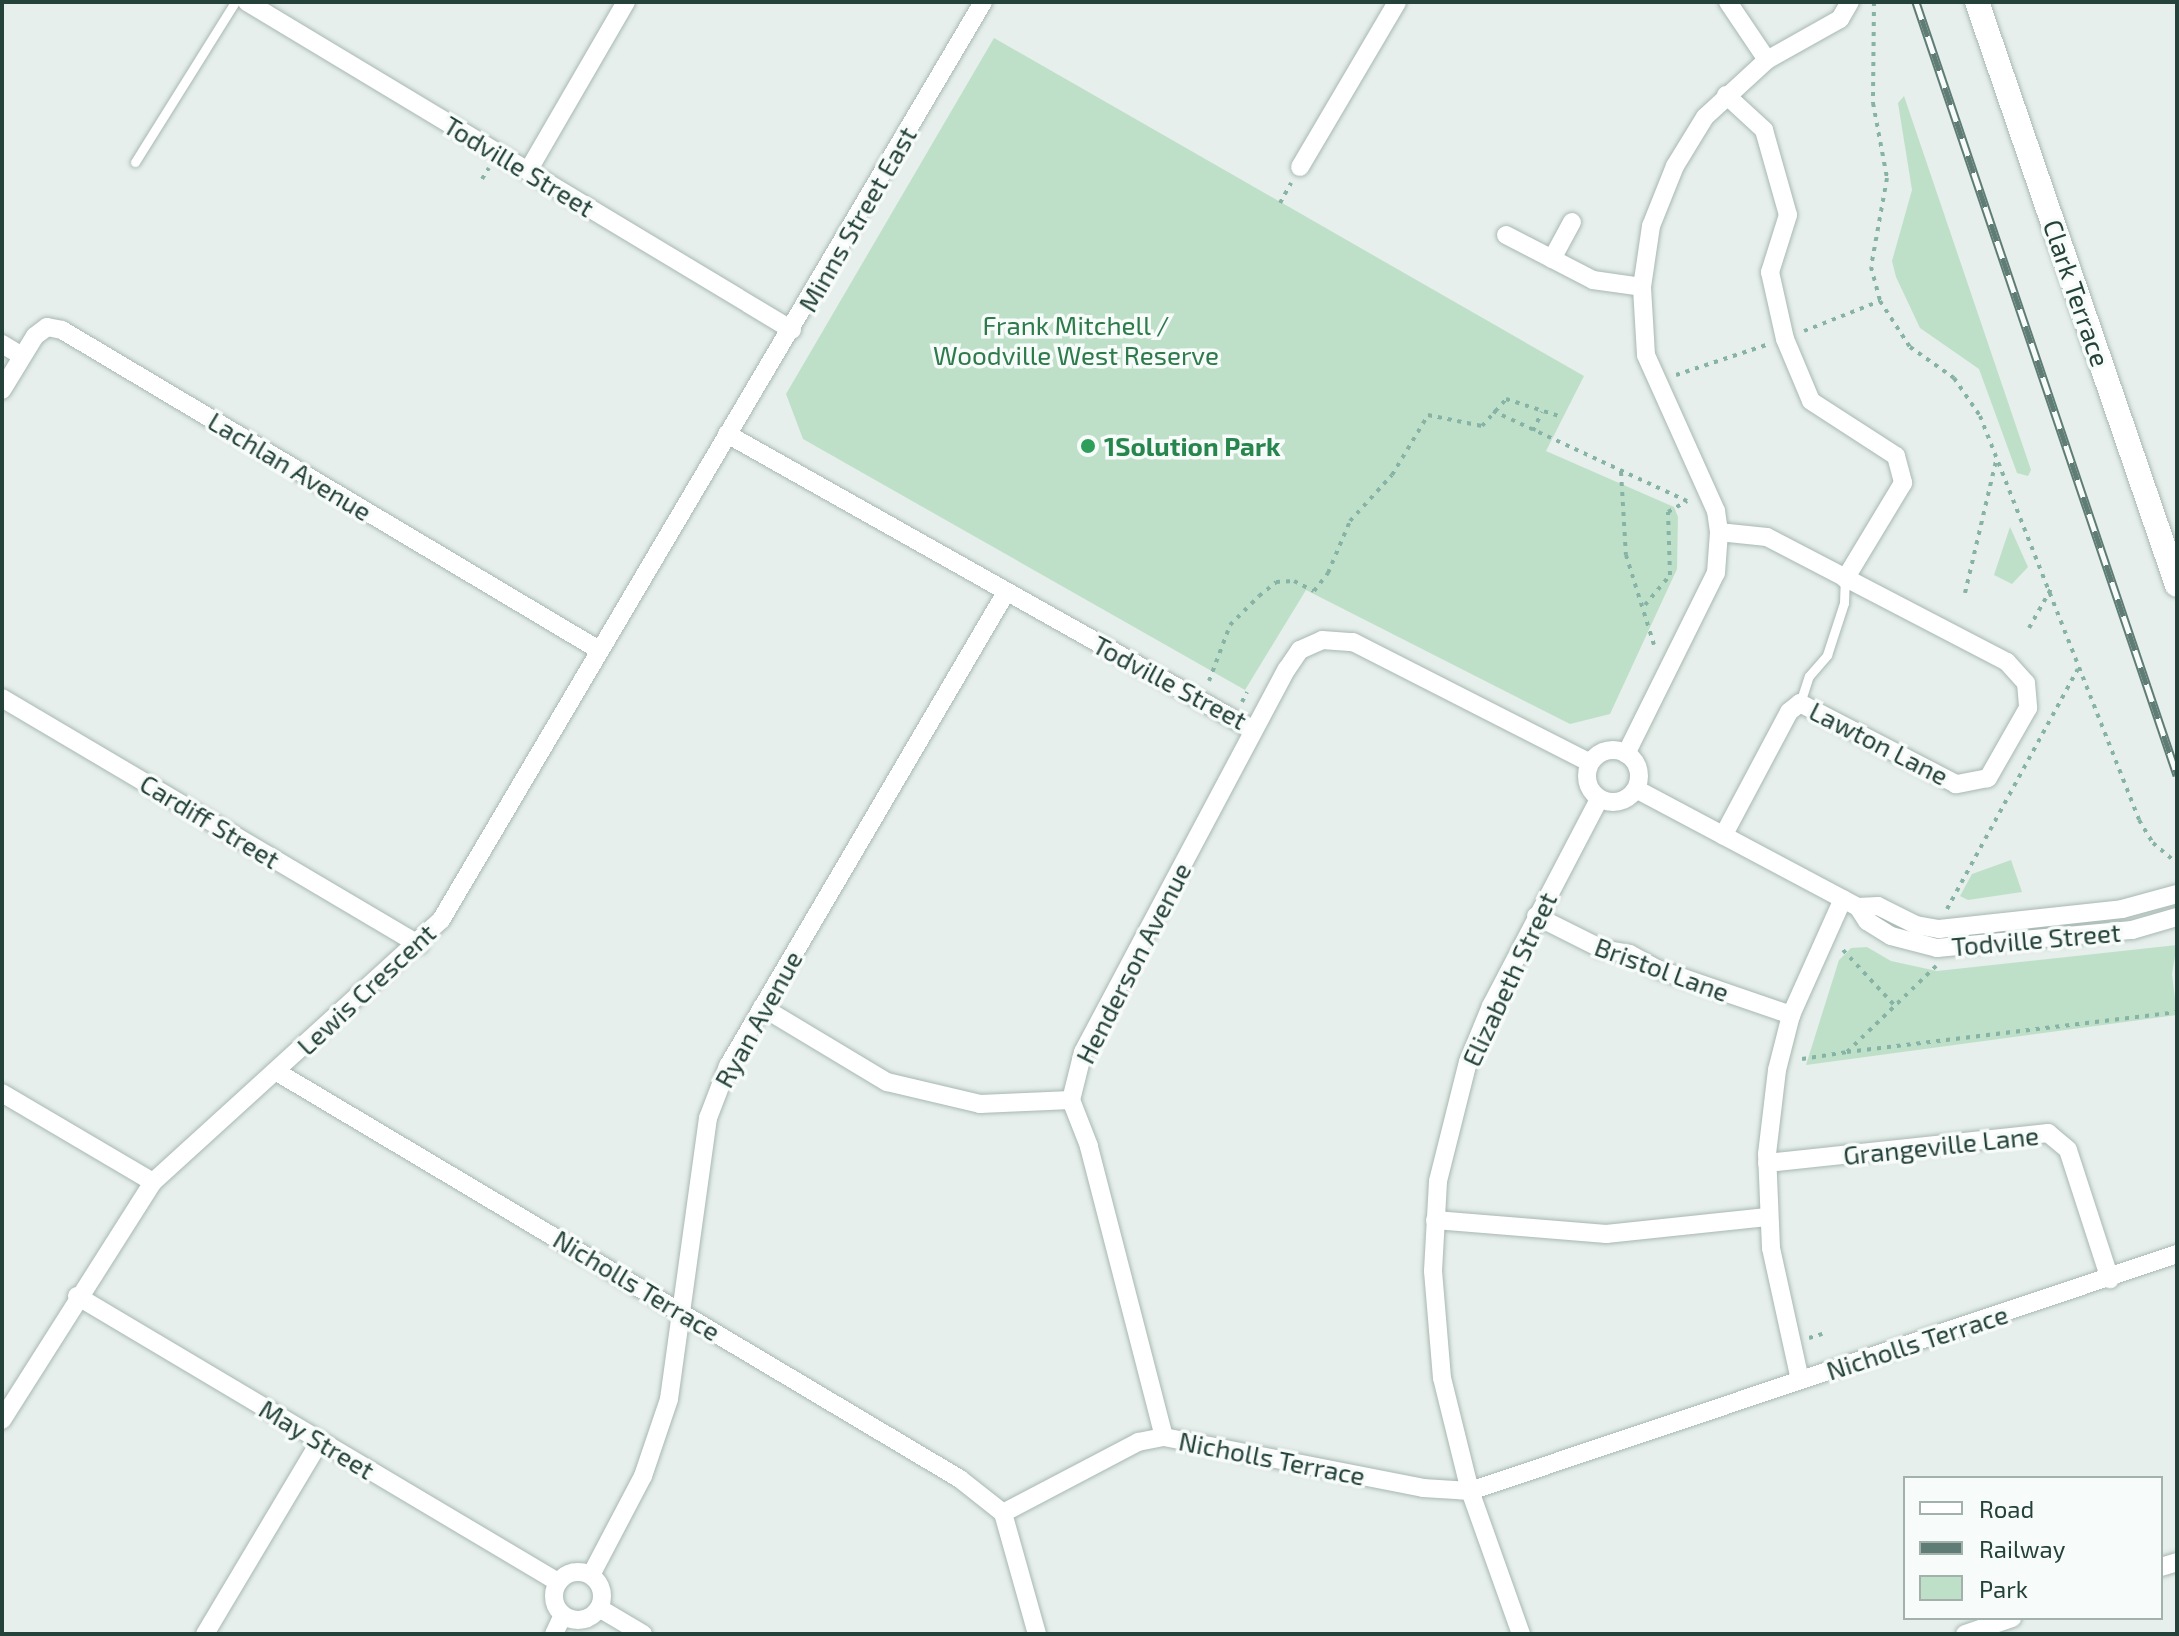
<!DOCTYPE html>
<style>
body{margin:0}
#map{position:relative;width:2179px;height:1636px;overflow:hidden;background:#e6efeb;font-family:"Exo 2",sans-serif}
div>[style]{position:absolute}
.green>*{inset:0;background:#bfe0c8}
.path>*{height:4px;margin-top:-2px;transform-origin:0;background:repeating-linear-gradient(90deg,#86b3a5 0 4px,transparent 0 10px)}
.roads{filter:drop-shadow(0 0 2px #a8b8b2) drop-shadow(0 0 2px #a8b8b2)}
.service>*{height:9px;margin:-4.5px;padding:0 4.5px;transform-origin:4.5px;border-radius:4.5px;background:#fff}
.minor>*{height:18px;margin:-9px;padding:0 9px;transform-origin:9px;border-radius:9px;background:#fff}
.minor>.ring{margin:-9px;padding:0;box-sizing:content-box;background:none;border:18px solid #fff;border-radius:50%}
.secondary>*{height:24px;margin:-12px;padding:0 12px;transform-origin:12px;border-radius:12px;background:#fff}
.rail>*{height:9px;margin-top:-4.5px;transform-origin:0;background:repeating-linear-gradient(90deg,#f7fbf9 0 18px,#5f7d75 0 36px);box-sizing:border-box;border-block:2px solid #5f7d75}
.dots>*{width:22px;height:22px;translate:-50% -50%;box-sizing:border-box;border:4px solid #f7fbf9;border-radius:50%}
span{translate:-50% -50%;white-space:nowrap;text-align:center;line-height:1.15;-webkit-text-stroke:7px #f7fbf9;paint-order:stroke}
.street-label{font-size:26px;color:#24423a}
.park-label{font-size:26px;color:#2d7a4b}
.leisure-label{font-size:26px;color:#27864d;font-weight:700}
.left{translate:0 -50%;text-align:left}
.frame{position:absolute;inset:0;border:4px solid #24423a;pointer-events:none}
.legend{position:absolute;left:1903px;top:1476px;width:260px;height:144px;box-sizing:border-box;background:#f7fbf9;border:2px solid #a3b1ad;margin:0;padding:10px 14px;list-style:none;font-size:24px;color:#24423a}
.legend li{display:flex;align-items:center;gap:16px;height:40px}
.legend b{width:40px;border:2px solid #a3b1ad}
</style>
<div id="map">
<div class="green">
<i style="clip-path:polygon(994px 38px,1584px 376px,1546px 451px,1674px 507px,1678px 517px,1677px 569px,1610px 714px,1570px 724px,1306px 590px,1245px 690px,803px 439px,786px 394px)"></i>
<i style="clip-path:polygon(1904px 96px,2031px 470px,2028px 476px,2017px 473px,1979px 369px,1920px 328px,1896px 277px,1892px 261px,1912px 190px,1898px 103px)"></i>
<i style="clip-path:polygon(2010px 527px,2028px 567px,2012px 584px,1994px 575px)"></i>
<i style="clip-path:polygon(2011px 860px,2022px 892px,1968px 900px,1960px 896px,1972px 874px)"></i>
<i style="clip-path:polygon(2177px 945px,2172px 974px,2177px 1015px,1806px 1065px,1839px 960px,1851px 948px,1867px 947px,1891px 961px,1937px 971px)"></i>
</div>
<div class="path">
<i style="left:1874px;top:2px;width:101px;rotate:90.6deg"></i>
<i style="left:1873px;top:103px;width:76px;rotate:79.4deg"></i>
<i style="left:1887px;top:178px;width:90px;rotate:100.2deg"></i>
<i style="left:1871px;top:267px;width:35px;rotate:75deg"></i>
<i style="left:1880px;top:301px;width:55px;rotate:56.9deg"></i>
<i style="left:1910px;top:347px;width:54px;rotate:35.2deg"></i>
<i style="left:1954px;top:378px;width:46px;rotate:55.6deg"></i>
<i style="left:1980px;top:416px;width:434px;rotate:68.5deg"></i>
<i style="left:2139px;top:820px;width:27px;rotate:59deg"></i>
<i style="left:2153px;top:843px;width:31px;rotate:40deg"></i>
<i style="left:482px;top:179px;width:13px;rotate:-58deg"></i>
<i style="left:1280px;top:203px;width:23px;rotate:-61deg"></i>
<i style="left:1804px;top:331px;width:82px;rotate:-21.5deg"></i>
<i style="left:1676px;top:375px;width:95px;rotate:-18.4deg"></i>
<i style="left:1493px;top:411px;width:214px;rotate:24.9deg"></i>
<i style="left:1533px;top:431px;width:21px;rotate:-65deg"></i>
<i style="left:1621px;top:472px;width:83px;rotate:86.6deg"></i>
<i style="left:1626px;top:555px;width:94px;rotate:72.7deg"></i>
<i style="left:1965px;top:593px;width:136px;rotate:-76.8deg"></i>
<i style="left:1645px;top:605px;width:39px;rotate:-50deg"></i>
<i style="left:1670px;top:575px;width:63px;rotate:-91.8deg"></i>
<i style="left:1668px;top:512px;width:22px;rotate:-30deg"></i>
<i style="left:2029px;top:628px;width:45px;rotate:-60.6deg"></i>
<i style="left:1209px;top:681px;width:60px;rotate:-69.4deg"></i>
<i style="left:1230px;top:625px;width:41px;rotate:-45deg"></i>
<i style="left:1259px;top:596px;width:22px;rotate:-39deg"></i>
<i style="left:1276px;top:582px;width:18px;rotate:-3deg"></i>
<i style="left:1294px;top:581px;width:22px;rotate:27deg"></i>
<i style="left:1314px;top:591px;width:23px;rotate:-52deg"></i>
<i style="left:1328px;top:573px;width:56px;rotate:-67.1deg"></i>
<i style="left:1350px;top:521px;width:62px;rotate:-47.6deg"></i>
<i style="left:1392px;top:475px;width:70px;rotate:-59deg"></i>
<i style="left:1428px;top:415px;width:55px;rotate:11.5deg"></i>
<i style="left:1482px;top:426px;width:36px;rotate:-48deg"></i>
<i style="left:1506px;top:399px;width:56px;rotate:17.8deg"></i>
<i style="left:1242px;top:702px;width:11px;rotate:-63deg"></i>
<i style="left:1947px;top:909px;width:273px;rotate:-61.4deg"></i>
<i style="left:1843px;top:950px;width:76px;rotate:47.1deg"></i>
<i style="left:2177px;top:972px;width:3px;rotate:90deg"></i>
<i style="left:1847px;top:1052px;width:332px;rotate:-6.9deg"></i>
<i style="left:1802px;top:1059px;width:46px;rotate:-8.8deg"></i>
<i style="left:1847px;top:1052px;width:124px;rotate:-44deg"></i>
<i style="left:1809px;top:1338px;width:14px;rotate:-17deg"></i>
</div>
<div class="roads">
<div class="service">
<i style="left:135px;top:162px;width:189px;rotate:-58deg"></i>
<i style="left:1800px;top:703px;width:28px;rotate:-72deg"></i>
<i style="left:1809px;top:676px;width:28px;rotate:-49deg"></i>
<i style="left:1827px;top:655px;width:55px;rotate:-71.9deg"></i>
<i style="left:1844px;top:603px;width:24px;rotate:-88deg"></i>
</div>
<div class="minor">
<i style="left:247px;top:2px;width:636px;rotate:31.04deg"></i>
<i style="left:1728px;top:2px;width:70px;rotate:56.1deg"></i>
<i style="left:1726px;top:95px;width:52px;rotate:42.6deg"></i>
<i style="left:1764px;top:130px;width:88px;rotate:74.2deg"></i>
<i style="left:1788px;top:215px;width:60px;rotate:107.5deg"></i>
<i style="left:1770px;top:272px;width:69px;rotate:77.4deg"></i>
<i style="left:1785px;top:339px;width:67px;rotate:67.2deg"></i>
<i style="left:1811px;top:401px;width:101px;rotate:32.9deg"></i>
<i style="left:1896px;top:456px;width:28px;rotate:75deg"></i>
<i style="left:1903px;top:483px;width:112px;rotate:121.1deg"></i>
<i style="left:1300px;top:167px;width:191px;rotate:-59.5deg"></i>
<i style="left:528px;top:171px;width:195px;rotate:-59.9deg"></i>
<i style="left:1506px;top:235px;width:98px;rotate:27.3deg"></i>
<i style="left:1593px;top:280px;width:49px;rotate:8.1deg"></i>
<i style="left:1552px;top:259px;width:42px;rotate:-61.6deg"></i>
<i style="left:2px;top:344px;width:23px;rotate:31deg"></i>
<i style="left:2px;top:390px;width:63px;rotate:-58.6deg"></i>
<i style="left:35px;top:336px;width:15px;rotate:-37deg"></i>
<i style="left:47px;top:327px;width:15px;rotate:11deg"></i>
<i style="left:62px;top:330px;width:625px;rotate:30.79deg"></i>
<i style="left:727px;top:434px;width:604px;rotate:29.37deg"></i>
<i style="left:1719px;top:532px;width:48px;rotate:5.9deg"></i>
<i style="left:1767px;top:537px;width:271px;rotate:27.5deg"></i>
<i style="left:2007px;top:662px;width:28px;rotate:48deg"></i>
<i style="left:2026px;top:683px;width:25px;rotate:85deg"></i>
<i style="left:2028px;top:708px;width:81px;rotate:119.7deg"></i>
<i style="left:1988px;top:778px;width:33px;rotate:169deg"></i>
<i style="left:1956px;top:784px;width:176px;rotate:-152.6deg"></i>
<i style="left:1800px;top:703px;width:14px;rotate:141deg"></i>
<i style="left:1789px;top:712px;width:140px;rotate:118deg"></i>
<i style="left:2px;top:698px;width:485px;rotate:30.6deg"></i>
<i class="ring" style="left:1587px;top:750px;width:34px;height:34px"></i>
<i style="left:1626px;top:754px;width:202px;rotate:-63.6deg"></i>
<i style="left:1716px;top:573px;width:41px;rotate:-85.8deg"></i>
<i style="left:1719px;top:532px;width:21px;rotate:-98deg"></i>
<i style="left:1716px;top:511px;width:171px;rotate:-114.2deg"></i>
<i style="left:1646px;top:355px;width:68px;rotate:-93.4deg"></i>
<i style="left:1642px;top:287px;width:62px;rotate:-81.6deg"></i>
<i style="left:1651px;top:226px;width:65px;rotate:-68.2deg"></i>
<i style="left:1675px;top:166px;width:57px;rotate:-58.5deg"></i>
<i style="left:1705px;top:117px;width:84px;rotate:-42.6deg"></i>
<i style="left:1767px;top:60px;width:84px;rotate:-29.3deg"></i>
<i style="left:1840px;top:19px;width:20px;rotate:-60deg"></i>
<i style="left:1636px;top:789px;width:251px;rotate:28deg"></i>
<i style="left:1858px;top:907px;width:17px;rotate:57deg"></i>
<i style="left:1867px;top:921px;width:28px;rotate:32deg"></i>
<i style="left:1891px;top:936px;width:48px;rotate:14.6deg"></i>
<i style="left:1937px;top:948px;width:196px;rotate:-5.3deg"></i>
<i style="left:2132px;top:930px;width:47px;rotate:-16.1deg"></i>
<i style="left:1858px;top:907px;width:20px;rotate:-3deg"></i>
<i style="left:1878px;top:906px;width:42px;rotate:26.6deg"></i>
<i style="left:1916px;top:925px;width:23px;rotate:10deg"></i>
<i style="left:1939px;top:929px;width:184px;rotate:-6.2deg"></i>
<i style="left:2122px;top:909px;width:57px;rotate:-15.3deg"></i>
<i style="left:1536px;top:916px;width:74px;rotate:26.6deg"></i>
<i style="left:1602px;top:949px;width:28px;rotate:10deg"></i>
<i style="left:1630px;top:954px;width:31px;rotate:29deg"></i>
<i style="left:1657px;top:969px;width:142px;rotate:18.9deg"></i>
<i style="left:762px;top:1007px;width:146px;rotate:31deg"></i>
<i style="left:887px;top:1082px;width:96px;rotate:13.3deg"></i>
<i style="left:980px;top:1104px;width:91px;rotate:-2.5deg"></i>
<i style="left:277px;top:1072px;width:795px;rotate:30.79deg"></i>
<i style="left:960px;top:1479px;width:55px;rotate:38.3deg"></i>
<i style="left:1003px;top:1513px;width:153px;rotate:-27.7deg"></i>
<i style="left:1138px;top:1442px;width:26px;rotate:-11deg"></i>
<i style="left:1164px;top:1437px;width:264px;rotate:11.1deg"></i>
<i style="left:1423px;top:1488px;width:47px;rotate:3.7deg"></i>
<i style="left:1470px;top:1491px;width:746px;rotate:-18.53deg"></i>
<i style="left:2px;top:1093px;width:175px;rotate:30.5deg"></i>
<i style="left:1767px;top:1163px;width:283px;rotate:-6.1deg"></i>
<i style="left:2048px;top:1133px;width:26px;rotate:40deg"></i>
<i style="left:2068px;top:1150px;width:136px;rotate:72deg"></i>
<i style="left:1435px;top:1220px;width:172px;rotate:4.7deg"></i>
<i style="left:1606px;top:1234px;width:162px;rotate:-6deg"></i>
<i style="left:77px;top:1296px;width:560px;rotate:30.74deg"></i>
<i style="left:1800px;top:1380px;width:135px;rotate:-102.4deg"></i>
<i style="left:1771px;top:1248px;width:94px;rotate:-92.4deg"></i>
<i style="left:1767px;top:1154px;width:85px;rotate:-83.2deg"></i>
<i style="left:1777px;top:1070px;width:57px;rotate:-75.7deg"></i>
<i style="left:1791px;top:1015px;width:127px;rotate:-65.9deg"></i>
<i style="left:2px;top:1420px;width:282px;rotate:-57.6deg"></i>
<i style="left:153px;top:1182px;width:389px;rotate:-42.3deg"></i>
<i style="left:441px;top:920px;width:1066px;rotate:-59.44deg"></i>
<i style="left:1164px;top:1437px;width:301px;rotate:-104.5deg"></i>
<i style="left:1089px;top:1146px;width:49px;rotate:-111.4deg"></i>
<i style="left:1071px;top:1100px;width:49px;rotate:-76deg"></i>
<i style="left:1083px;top:1052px;width:434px;rotate:-62deg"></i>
<i style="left:1287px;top:669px;width:23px;rotate:-56deg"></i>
<i style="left:1300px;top:650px;width:24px;rotate:-24deg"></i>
<i style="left:1322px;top:640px;width:31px;rotate:4deg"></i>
<i style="left:1353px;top:642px;width:266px;rotate:27deg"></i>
<i style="left:1003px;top:1513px;width:126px;rotate:74.3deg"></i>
<i style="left:2161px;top:1567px;width:17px;rotate:-17deg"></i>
<i class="ring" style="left:554px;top:1572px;width:30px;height:30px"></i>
<i style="left:591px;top:1575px;width:112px;rotate:-62.3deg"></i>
<i style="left:643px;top:1476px;width:81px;rotate:-71.3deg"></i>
<i style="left:669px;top:1399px;width:284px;rotate:-82.1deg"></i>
<i style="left:708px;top:1118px;width:56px;rotate:-69deg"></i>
<i style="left:728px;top:1066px;width:547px;rotate:-59.59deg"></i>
<i style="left:599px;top:1608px;width:51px;rotate:30.6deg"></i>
<i style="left:205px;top:1634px;width:225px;rotate:-59.2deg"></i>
<i style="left:554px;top:1634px;width:21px;rotate:-65deg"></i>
<i style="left:1521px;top:1634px;width:152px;rotate:-109.6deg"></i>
<i style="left:1470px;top:1491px;width:116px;rotate:-103.9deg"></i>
<i style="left:1442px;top:1378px;width:107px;rotate:-94.8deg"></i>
<i style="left:1433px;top:1271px;width:90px;rotate:-86.8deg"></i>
<i style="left:1438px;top:1181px;width:123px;rotate:-75.9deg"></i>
<i style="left:1468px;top:1062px;width:61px;rotate:-67.7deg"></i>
<i style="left:1491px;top:1006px;width:233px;rotate:-62.4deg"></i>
<i style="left:1965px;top:1634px;width:50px;rotate:-18.8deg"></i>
</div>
<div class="secondary">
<i style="left:1977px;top:2px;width:616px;rotate:71.07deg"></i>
</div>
</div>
<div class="rail">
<i style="left:1916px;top:2px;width:816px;rotate:71.34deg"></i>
</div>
<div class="dots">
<i style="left:1088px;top:446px;background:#2e9e5b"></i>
</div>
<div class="street-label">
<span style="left:519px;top:166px;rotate:31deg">Todville Street</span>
<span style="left:857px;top:219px;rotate:-60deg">Minns Street East</span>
<span style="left:2077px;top:293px;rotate:71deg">Clark Terrace</span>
<span style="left:290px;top:466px;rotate:31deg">Lachlan Avenue</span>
<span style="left:1170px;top:682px;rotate:28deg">Todville Street</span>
<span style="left:1879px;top:743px;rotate:27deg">Lawton Lane</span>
<span style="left:210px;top:821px;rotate:31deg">Cardiff Street</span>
<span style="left:2036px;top:939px;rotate:-5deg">Todville Street</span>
<span style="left:1133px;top:963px;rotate:-63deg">Henderson Avenue</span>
<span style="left:1662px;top:969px;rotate:20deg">Bristol Lane</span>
<span style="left:1509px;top:979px;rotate:-65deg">Elizabeth Street</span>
<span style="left:366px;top:989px;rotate:-43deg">Lewis Crescent</span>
<span style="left:758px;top:1019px;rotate:-61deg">Ryan Avenue</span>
<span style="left:1941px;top:1145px;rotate:-6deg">Grangeville Lane</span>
<span style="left:637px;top:1285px;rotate:31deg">Nicholls Terrace</span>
<span style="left:1917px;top:1342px;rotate:-18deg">Nicholls Terrace</span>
<span style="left:317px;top:1439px;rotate:31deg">May Street</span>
<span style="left:1272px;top:1458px;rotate:11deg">Nicholls Terrace</span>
</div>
<div class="park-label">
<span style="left:1076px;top:340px">Frank Mitchell /<br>Woodville West Reserve</span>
</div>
<div class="leisure-label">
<span class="left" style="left:1104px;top:446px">1Solution Park</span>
</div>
<div class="frame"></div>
<ul class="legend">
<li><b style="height:10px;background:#fff"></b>Road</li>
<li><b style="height:10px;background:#5f7d75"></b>Railway</li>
<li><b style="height:22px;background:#bfe0c8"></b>Park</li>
</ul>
</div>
